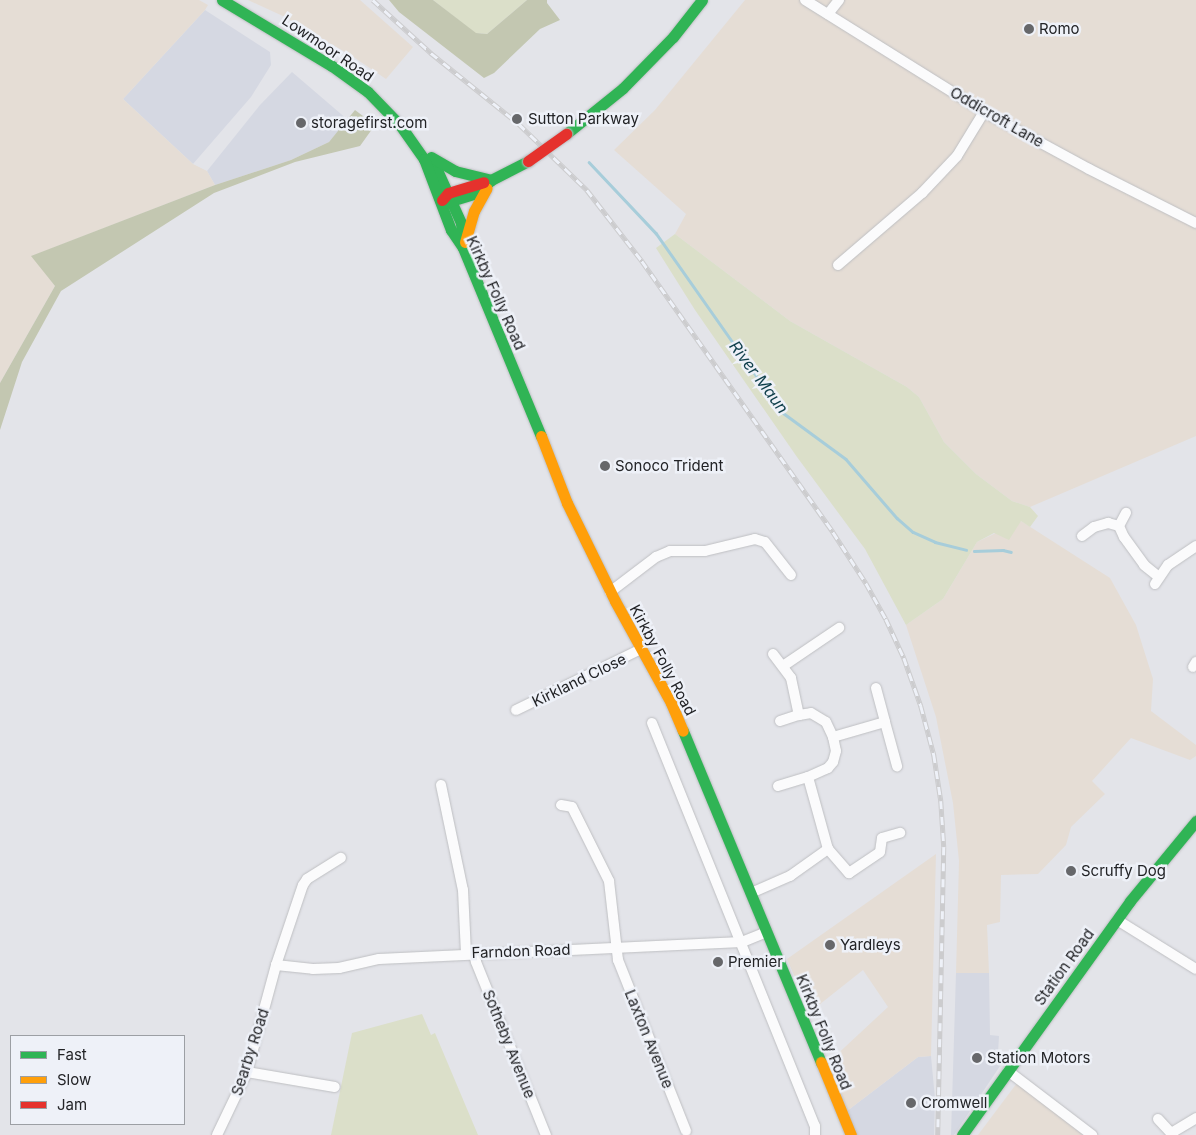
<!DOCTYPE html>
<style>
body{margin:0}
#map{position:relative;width:1196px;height:1135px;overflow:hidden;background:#e3e4e9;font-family:Inter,sans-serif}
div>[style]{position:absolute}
.built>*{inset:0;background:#d5d8e2}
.industrial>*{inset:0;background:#e5ddd5}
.green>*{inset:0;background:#dbdfc9}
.forest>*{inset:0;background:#c3c7b1}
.stream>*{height:2.5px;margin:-1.25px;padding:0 1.25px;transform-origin:1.25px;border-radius:1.25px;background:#a7cdda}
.roads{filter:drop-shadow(0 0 1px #bebfc2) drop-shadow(0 0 1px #bebfc2)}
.street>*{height:10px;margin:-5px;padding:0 5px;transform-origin:5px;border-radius:5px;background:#fbfbfc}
.fast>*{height:11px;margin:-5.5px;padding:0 5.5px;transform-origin:5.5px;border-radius:5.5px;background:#30b455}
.slow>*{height:11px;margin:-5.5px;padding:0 5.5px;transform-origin:5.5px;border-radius:5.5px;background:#ff9f0a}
.jam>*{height:11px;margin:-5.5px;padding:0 5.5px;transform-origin:5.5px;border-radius:5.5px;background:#e5322d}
.rail>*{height:4.5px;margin-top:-2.25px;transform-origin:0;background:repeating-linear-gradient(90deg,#eef1f8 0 8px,#ccccce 0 16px);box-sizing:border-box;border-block:1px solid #ccccce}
.bridges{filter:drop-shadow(0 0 1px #bebfc2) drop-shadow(0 0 1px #bebfc2)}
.jam-bridge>*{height:11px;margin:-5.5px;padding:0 5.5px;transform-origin:5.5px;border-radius:5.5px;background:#e5322d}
.dots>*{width:14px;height:14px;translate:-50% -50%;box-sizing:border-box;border:2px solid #eef1f8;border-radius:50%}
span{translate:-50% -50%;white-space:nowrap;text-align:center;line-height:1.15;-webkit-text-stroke:5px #eef1f8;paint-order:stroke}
.poi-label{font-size:15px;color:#222326}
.left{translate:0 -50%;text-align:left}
.street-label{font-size:15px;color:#222326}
.water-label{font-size:16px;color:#0f3f4b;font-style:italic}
.legend{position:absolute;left:10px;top:1035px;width:175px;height:90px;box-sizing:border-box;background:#eef1f8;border:1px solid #9c9fa4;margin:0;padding:6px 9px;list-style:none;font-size:15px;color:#222326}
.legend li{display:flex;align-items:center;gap:10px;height:25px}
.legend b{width:25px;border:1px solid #9c9fa4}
</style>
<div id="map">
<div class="built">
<i style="clip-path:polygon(205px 10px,270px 52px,271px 65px,251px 97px,193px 164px,123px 99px)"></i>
<i style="clip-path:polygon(292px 72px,348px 120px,329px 142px,291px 160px,215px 185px,207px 171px,260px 105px)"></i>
<i style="clip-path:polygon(956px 973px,989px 973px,990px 1035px,999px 1036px,998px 1053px,1002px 1063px,954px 1135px,951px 1135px)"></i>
<i style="clip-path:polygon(931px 1056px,935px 1099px,934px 1135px,856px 1135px,847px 1111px,918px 1057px)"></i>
</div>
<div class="industrial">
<i style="clip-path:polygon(0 0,199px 0,208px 5px,205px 10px,123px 99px,193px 164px,207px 171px,215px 185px,32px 256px,55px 286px,0 383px)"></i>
<i style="clip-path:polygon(248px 0,360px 0,413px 47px,386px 79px,352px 56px,285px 17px)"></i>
<i style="clip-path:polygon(745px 0,1196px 0,1196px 436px,1030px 507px,1012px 501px,976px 474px,944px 442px,919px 397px,907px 387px,790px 321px,675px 234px,686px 214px,614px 150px,655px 110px)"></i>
<i style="clip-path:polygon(1021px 521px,1110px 578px,1136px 625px,1153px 679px,1151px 711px,1196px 745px,1196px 756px,1190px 760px,1131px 738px,1092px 781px,1105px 794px,1071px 827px,1066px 845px,1038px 874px,1001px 875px,1000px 922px,987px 925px,989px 973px,956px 973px,959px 861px,953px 803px,936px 717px,906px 625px,943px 599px,977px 542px)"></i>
<i style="clip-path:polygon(936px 854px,931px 1056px,918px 1057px,847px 1111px,832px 1075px,831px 1060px,888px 1007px,863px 970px,810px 1012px,787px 959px)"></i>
<i style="clip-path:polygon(1017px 1083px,1083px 1135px,978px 1135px)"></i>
</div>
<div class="green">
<i style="clip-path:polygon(433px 0,527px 0,487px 34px,475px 33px)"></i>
<i style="clip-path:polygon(675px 234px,790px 321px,907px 387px,919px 397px,944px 442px,976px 474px,1012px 501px,1030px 507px,1038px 516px,1030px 527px,1021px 521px,1009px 540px,994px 533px,977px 542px,943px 599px,906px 625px,865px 549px,797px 457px,695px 310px,656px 248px)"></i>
<i style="clip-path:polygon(422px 1014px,431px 1035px,435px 1033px,478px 1135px,331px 1135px,352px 1033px)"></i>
</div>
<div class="forest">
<i style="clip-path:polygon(389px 0,433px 0,476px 33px,487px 34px,527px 0,547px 0,547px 3px,560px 20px,540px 29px,494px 73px,484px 78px,399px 12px)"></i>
<i style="clip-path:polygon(355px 110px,375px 125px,360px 146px,295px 162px,214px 193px,61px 291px,22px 362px,0 430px,0 383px,55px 286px,31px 256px,215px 185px,291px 160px,329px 142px)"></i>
</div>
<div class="stream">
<i style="left:589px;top:162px;width:98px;rotate:46.7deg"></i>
<i style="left:656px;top:233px;width:219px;rotate:54.9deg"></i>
<i style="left:782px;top:412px;width:79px;rotate:36.3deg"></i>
<i style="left:846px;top:459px;width:78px;rotate:49.2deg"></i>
<i style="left:897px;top:518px;width:21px;rotate:41deg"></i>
<i style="left:913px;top:532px;width:24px;rotate:24deg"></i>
<i style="left:935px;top:542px;width:32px;rotate:14deg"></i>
<i style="left:974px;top:551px;width:29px;rotate:-2deg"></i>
<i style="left:1003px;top:550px;width:8px;rotate:14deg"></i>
</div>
<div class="roads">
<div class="street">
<i style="left:805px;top:0;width:211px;rotate:32deg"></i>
<i style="left:984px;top:112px;width:119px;rotate:28.5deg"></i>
<i style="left:1089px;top:169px;width:120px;rotate:26.8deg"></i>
<i style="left:828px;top:14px;width:18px;rotate:-52deg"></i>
<i style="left:838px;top:265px;width:111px;rotate:-40.6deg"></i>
<i style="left:922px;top:193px;width:51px;rotate:-46.6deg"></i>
<i style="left:957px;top:156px;width:52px;rotate:-58.5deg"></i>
<i style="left:1119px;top:526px;width:15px;rotate:-62deg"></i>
<i style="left:1082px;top:536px;width:15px;rotate:-37deg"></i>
<i style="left:1094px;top:527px;width:15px;rotate:-16deg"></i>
<i style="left:1108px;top:523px;width:11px;rotate:15deg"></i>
<i style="left:1119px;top:526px;width:12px;rotate:66deg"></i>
<i style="left:1124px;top:537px;width:34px;rotate:54deg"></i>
<i style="left:1144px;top:565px;width:19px;rotate:39deg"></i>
<i style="left:1155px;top:584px;width:23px;rotate:-56deg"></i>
<i style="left:1168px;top:565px;width:34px;rotate:-34deg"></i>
<i style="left:610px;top:592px;width:58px;rotate:-37.3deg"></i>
<i style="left:656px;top:557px;width:15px;rotate:-23deg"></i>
<i style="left:670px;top:551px;width:35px"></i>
<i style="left:705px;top:551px;width:51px;rotate:-13.5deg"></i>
<i style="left:755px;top:539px;width:10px;rotate:17deg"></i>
<i style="left:765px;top:542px;width:42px;rotate:51.8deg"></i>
<i style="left:773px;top:654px;width:30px;rotate:53deg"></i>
<i style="left:791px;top:678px;width:38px;rotate:78deg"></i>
<i style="left:799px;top:715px;width:12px;rotate:-9deg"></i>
<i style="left:811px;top:713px;width:17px;rotate:31deg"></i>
<i style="left:826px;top:722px;width:17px;rotate:65deg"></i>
<i style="left:833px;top:737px;width:14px;rotate:78deg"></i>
<i style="left:836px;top:751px;width:11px;rotate:105deg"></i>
<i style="left:833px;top:762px;width:8px;rotate:130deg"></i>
<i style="left:828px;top:768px;width:22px;rotate:156deg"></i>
<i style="left:808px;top:777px;width:75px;rotate:74.5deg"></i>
<i style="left:783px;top:666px;width:68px;rotate:-34.2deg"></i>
<i style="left:1193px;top:667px;width:6px;rotate:-59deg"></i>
<i style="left:876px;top:688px;width:35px;rotate:75deg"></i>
<i style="left:516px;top:710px;width:139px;rotate:-26deg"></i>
<i style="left:780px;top:721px;width:20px;rotate:-18deg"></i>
<i style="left:652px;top:723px;width:435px;rotate:68deg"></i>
<i style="left:815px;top:1126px;width:9px;rotate:90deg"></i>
<i style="left:833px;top:737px;width:54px;rotate:-16.1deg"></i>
<i style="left:885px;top:722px;width:46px;rotate:74.7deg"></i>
<i style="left:441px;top:785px;width:107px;rotate:78.2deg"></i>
<i style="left:463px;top:890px;width:64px;rotate:87.3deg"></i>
<i style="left:778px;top:786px;width:31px;rotate:-17deg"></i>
<i style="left:561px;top:805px;width:11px;rotate:10deg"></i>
<i style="left:572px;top:807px;width:83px;rotate:63.4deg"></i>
<i style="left:609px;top:881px;width:80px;rotate:83.5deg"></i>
<i style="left:618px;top:960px;width:184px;rotate:68.3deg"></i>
<i style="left:751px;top:893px;width:43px;rotate:-23.6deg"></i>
<i style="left:790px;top:876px;width:47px;rotate:-35.4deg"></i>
<i style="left:828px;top:849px;width:32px;rotate:49deg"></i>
<i style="left:849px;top:873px;width:37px;rotate:-34deg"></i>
<i style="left:880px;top:852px;width:14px;rotate:-82deg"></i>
<i style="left:882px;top:838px;width:19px;rotate:-16deg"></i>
<i style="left:1117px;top:920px;width:93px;rotate:31.8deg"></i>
<i style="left:474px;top:953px;width:9px;rotate:77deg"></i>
<i style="left:476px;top:962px;width:187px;rotate:68deg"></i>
<i style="left:276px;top:965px;width:37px;rotate:6deg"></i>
<i style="left:313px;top:969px;width:26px;rotate:-2deg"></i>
<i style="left:339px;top:968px;width:41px;rotate:-12.7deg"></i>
<i style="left:379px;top:959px;width:363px;rotate:-2.7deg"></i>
<i style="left:742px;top:942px;width:27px;rotate:-22deg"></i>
<i style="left:1008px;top:1071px;width:106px;rotate:37.3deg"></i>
<i style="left:247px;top:1072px;width:89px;rotate:9.7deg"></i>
<i style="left:1158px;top:1119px;width:22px;rotate:47deg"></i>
<i style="left:1173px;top:1132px;width:27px;rotate:-31deg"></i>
<i style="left:217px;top:1135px;width:70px;rotate:-64.5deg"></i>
<i style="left:247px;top:1072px;width:111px;rotate:-74.8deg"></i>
<i style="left:276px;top:965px;width:84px;rotate:-71.4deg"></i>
<i style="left:303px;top:885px;width:7px;rotate:-56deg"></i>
<i style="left:307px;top:879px;width:40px;rotate:-32deg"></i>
</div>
<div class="fast">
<i style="left:222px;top:0;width:128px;rotate:31deg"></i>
<i style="left:332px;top:66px;width:44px;rotate:35.8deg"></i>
<i style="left:368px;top:92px;width:46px;rotate:45.9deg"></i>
<i style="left:400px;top:125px;width:42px;rotate:54.8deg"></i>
<i style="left:424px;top:159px;width:19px;rotate:43deg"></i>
<i style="left:438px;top:172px;width:56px;rotate:65.7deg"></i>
<i style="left:461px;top:223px;width:24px;rotate:85deg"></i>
<i style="left:566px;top:134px;width:73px;rotate:-38.9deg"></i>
<i style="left:623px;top:88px;width:71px;rotate:-45.6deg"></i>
<i style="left:673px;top:37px;width:47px;rotate:-51.9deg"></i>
<i style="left:431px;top:157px;width:28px;rotate:30deg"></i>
<i style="left:455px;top:171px;width:37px;rotate:14deg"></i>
<i style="left:424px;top:159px;width:76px;rotate:69.2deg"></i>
<i style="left:451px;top:230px;width:22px;rotate:56deg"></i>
<i style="left:463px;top:248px;width:204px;rotate:67.5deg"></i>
<i style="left:444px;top:203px;width:31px;rotate:-17deg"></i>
<i style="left:474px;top:194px;width:22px;rotate:-39deg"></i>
<i style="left:491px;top:180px;width:42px;rotate:-27.2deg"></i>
<i style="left:683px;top:731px;width:359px;rotate:67.4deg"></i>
<i style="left:962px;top:1135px;width:288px;rotate:-54.3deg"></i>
<i style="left:1130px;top:901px;width:104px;rotate:-50.5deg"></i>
</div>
<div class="slow">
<i style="left:465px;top:242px;width:32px;rotate:-74deg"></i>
<i style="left:474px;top:211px;width:26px;rotate:-61deg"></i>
<i style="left:541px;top:436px;width:72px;rotate:68.8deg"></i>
<i style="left:567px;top:503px;width:109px;rotate:63.9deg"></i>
<i style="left:615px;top:601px;width:116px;rotate:61.2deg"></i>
<i style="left:671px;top:703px;width:30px;rotate:67deg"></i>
<i style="left:821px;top:1062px;width:79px;rotate:67.7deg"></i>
</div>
<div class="jam">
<i style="left:442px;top:200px;width:9px;rotate:-49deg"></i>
<i style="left:448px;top:193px;width:37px;rotate:-17deg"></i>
</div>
</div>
<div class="rail">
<i style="left:373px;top:0;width:79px;rotate:42.4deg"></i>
<i style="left:431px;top:53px;width:113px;rotate:38.9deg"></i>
<i style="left:519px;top:124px;width:95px;rotate:44.1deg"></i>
<i style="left:587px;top:190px;width:90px;rotate:52.2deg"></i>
<i style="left:642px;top:261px;width:332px;rotate:54.8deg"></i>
<i style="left:833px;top:532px;width:61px;rotate:57.1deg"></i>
<i style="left:866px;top:583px;width:41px;rotate:60.9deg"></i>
<i style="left:886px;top:619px;width:43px;rotate:65.2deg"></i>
<i style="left:904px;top:658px;width:51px;rotate:70.5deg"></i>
<i style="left:921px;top:706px;width:51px;rotate:75.1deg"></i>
<i style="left:934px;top:755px;width:47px;rotate:81.3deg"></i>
<i style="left:941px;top:801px;width:46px;rotate:86.3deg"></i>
<i style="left:944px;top:847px;width:288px;rotate:91.2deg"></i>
</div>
<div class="bridges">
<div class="jam-bridge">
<i style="left:528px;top:161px;width:47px;rotate:-35.4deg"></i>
</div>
</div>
<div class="dots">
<i style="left:1029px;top:29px;background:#66676a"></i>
<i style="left:517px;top:119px;background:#66676a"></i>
<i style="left:301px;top:123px;background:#66676a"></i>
<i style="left:605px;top:466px;background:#66676a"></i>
<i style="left:1071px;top:871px;background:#66676a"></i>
<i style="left:830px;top:945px;background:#66676a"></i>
<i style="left:718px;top:962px;background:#66676a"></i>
<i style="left:977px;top:1058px;background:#66676a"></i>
<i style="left:911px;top:1103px;background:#66676a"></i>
</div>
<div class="poi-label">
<span class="left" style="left:1039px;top:29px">Romo</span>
<span class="left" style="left:528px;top:119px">Sutton Parkway</span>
<span class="left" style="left:311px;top:123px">storagefirst.com</span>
<span class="left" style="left:615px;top:466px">Sonoco Trident</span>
<span class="left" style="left:1081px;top:871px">Scruffy Dog</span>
<span class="left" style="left:840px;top:945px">Yardleys</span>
<span class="left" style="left:728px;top:962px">Premier</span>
<span class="left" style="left:987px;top:1058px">Station Motors</span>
<span class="left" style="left:921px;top:1103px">Cromwell</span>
</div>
<div class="street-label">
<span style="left:328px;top:48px;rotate:34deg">Lowmoor Road</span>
<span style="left:997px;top:117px;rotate:30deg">Oddicroft Lane</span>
<span style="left:496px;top:293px;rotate:66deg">Kirkby Folly Road</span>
<span style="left:663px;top:660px;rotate:62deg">Kirkby Folly Road</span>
<span style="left:579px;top:680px;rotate:-26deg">Kirkland Close</span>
<span style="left:521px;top:951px;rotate:-2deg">Farndon Road</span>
<span style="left:1064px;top:967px;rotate:-54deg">Station Road</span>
<span style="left:824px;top:1032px;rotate:68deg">Kirkby Folly Road</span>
<span style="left:649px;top:1039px;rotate:68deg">Laxton Avenue</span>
<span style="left:509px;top:1044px;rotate:68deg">Sotheby Avenue</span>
<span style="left:250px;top:1052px;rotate:-72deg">Searby Road</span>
</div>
<div class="water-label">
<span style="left:759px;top:377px;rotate:53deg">River Maun</span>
</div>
<ul class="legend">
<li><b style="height:6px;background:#30b455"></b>Fast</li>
<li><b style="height:6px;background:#ff9f0a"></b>Slow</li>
<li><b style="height:6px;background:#e5322d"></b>Jam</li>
</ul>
</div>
